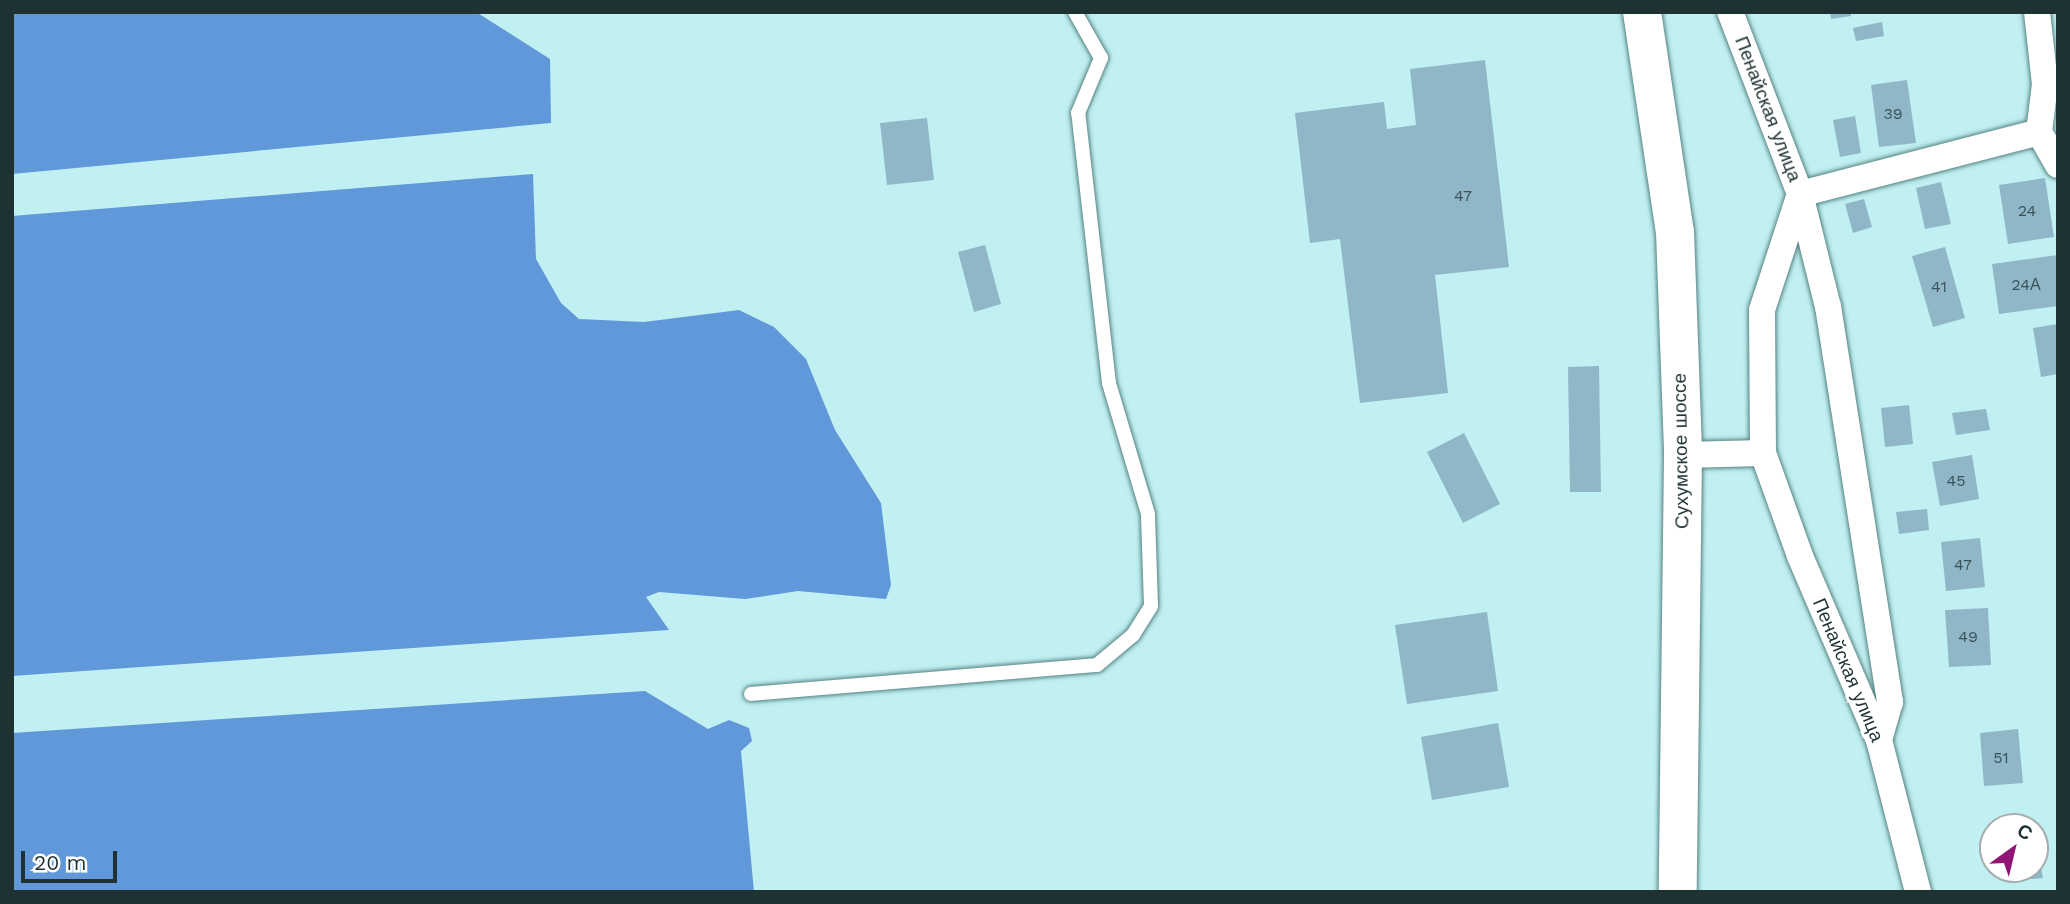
<!DOCTYPE html>
<meta charset="utf-8">
<style>
body{margin:0}
#map{position:relative;width:2070px;height:904px;overflow:hidden;background:#c0f0f1;font-family:"Work Sans",sans-serif}
div>[style]{position:absolute}
.water>*{inset:0;background:#6198d9}
.building>*{inset:0;background:#8fb7c7}
.roads{filter:drop-shadow(0 0 2px #558282) drop-shadow(0 0 2px #558282)}
.lane>*{height:14px;margin:-7px;padding:0 7px;transform-origin:7px;border-radius:7px;background:#fff}
.street>*{height:26px;margin:-13px;padding:0 13px;transform-origin:13px;border-radius:13px;background:#fff}
.highway>*{height:38px;margin:-19px;padding:0 19px;transform-origin:19px;border-radius:19px;background:#fff}
span{translate:-50% -50%;white-space:nowrap;text-align:center;line-height:1.15;-webkit-text-stroke:6px #fff;paint-order:stroke}
.number-label{font-size:16px;color:#3b5358}
.number-label span{-webkit-text-stroke-width:0}
.street-label{font-size:19px;color:#1f3233}
.frame{position:absolute;inset:0;border:14px solid #1f3233;pointer-events:none}
.north{position:absolute;left:1979px;top:813px;width:70px;height:70px;box-sizing:border-box;background:#fff;border:2px solid #a5adad;border-radius:50%;rotate:34deg;font-size:19px;font-weight:700;line-height:28px;text-align:center;color:#1f3233}
.north::after{content:'';display:block;margin:auto;width:24px;height:32px;background:#901674;clip-path:polygon(50% 0,100% 100%,50% 72%,0 100%)}
.scale{position:absolute;left:21px;top:851px;width:96px;height:32px;box-sizing:border-box;border:4px solid #1f3233;border-top:0;padding-left:9px;font-size:21px;line-height:24px;white-space:nowrap;color:#1f3233;-webkit-text-stroke:5px #fff;paint-order:stroke}
</style>
<div id="map">
<div class="water">
<i style="clip-path:polygon(12px 12px,476px 12px,550px 59px,551px 123px,12px 174px)"></i>
<i style="clip-path:polygon(533px 174px,536px 259px,561px 303px,579px 319px,644px 322px,739px 310px,774px 327px,806px 359px,835px 430px,881px 503px,891px 585px,886px 599px,798px 591px,745px 599px,659px 592px,646px 597px,669px 630px,12px 676px,12px 216px)"></i>
<i style="clip-path:polygon(645px 691px,708px 729px,729px 720px,749px 728px,752px 741px,741px 751px,754px 892px,12px 892px,12px 733px)"></i>
</div>
<div class="building">
<i style="clip-path:polygon(1830px 12px,1851px 12px,1851px 16px,1831px 19px)"></i>
<i style="clip-path:polygon(1882px 22px,1884px 36px,1856px 41px,1853px 28px)"></i>
<i style="clip-path:polygon(1485px 60px,1509px 267px,1435px 275px,1448px 393px,1360px 403px,1340px 239px,1310px 243px,1295px 113px,1384px 102px,1387px 129px,1416px 125px,1410px 69px)"></i>
<i style="clip-path:polygon(1907px 80px,1916px 143px,1879px 147px,1871px 85px)"></i>
<i style="clip-path:polygon(1855px 116px,1861px 153px,1840px 157px,1833px 120px)"></i>
<i style="clip-path:polygon(927px 118px,934px 180px,887px 185px,880px 123px)"></i>
<i style="clip-path:polygon(2045px 178px,2054px 237px,2008px 244px,1999px 185px)"></i>
<i style="clip-path:polygon(1941px 182px,1951px 224px,1925px 229px,1916px 188px)"></i>
<i style="clip-path:polygon(1864px 199px,1872px 227px,1853px 233px,1845px 204px)"></i>
<i style="clip-path:polygon(985px 245px,1001px 304px,974px 312px,958px 252px)"></i>
<i style="clip-path:polygon(1945px 247px,1965px 318px,1933px 327px,1912px 256px)"></i>
<i style="clip-path:polygon(2058px 255px,2058px 306px,1999px 314px,1992px 264px)"></i>
<i style="clip-path:polygon(2058px 324px,2058px 374px,2041px 377px,2033px 328px)"></i>
<i style="clip-path:polygon(1599px 366px,1601px 492px,1570px 492px,1568px 367px)"></i>
<i style="clip-path:polygon(1909px 405px,1913px 444px,1885px 447px,1881px 408px)"></i>
<i style="clip-path:polygon(1986px 409px,1990px 430px,1956px 435px,1952px 413px)"></i>
<i style="clip-path:polygon(1464px 433px,1500px 504px,1463px 523px,1427px 452px)"></i>
<i style="clip-path:polygon(1972px 455px,1979px 499px,1940px 506px,1932px 462px)"></i>
<i style="clip-path:polygon(1927px 509px,1929px 530px,1899px 534px,1896px 512px)"></i>
<i style="clip-path:polygon(1980px 538px,1985px 587px,1946px 591px,1941px 542px)"></i>
<i style="clip-path:polygon(1988px 608px,1991px 665px,1949px 667px,1945px 610px)"></i>
<i style="clip-path:polygon(1487px 612px,1498px 691px,1407px 704px,1395px 625px)"></i>
<i style="clip-path:polygon(1498px 723px,1509px 787px,1432px 800px,1421px 737px)"></i>
<i style="clip-path:polygon(2018px 729px,2023px 783px,1984px 786px,1980px 733px)"></i>
<i style="clip-path:polygon(2035px 835px,2043px 878px,2012px 881px,2011px 869px,2035px 869px)"></i>
</div>
<div class="roads">
<div class="lane">
<i style="left:751px;top:694px;width:347px;rotate:-4.8deg"></i>
<i style="left:1097px;top:665px;width:47px;rotate:-39.8deg"></i>
<i style="left:1133px;top:635px;width:34px;rotate:-58deg"></i>
<i style="left:1151px;top:606px;width:92px;rotate:-91.9deg"></i>
<i style="left:1148px;top:514px;width:137px;rotate:-106.6deg"></i>
<i style="left:1109px;top:383px;width:272px;rotate:-96.5deg"></i>
<i style="left:1078px;top:113px;width:60px;rotate:-67.3deg"></i>
<i style="left:1101px;top:58px;width:53px;rotate:-119.5deg"></i>
</div>
<div class="street">
<i style="left:2037px;top:12px;width:72px;rotate:83.7deg"></i>
<i style="left:2045px;top:84px;width:48px;rotate:97.1deg"></i>
<i style="left:2039px;top:132px;width:38px;rotate:60deg"></i>
<i style="left:1763px;top:453px;width:109px;rotate:70.2deg"></i>
<i style="left:1800px;top:556px;width:200px;rotate:66.8deg"></i>
<i style="left:1879px;top:740px;width:157px;rotate:75.6deg"></i>
<i style="left:1683px;top:455px;width:80px;rotate:-1.4deg"></i>
<i style="left:1763px;top:453px;width:143px;rotate:-90.4deg"></i>
<i style="left:1762px;top:310px;width:122px;rotate:-71.9deg"></i>
<i style="left:1800px;top:194px;width:195px;rotate:-111deg"></i>
<i style="left:1879px;top:740px;width:40px;rotate:-74deg"></i>
<i style="left:1890px;top:702px;width:400px;rotate:-98.9deg"></i>
<i style="left:1828px;top:307px;width:116px;rotate:-103.9deg"></i>
<i style="left:1800px;top:194px;width:247px;rotate:-14.5deg"></i>
</div>
<div class="highway">
<i style="left:1642px;top:12px;width:222px;rotate:81.5deg"></i>
<i style="left:1675px;top:232px;width:223px;rotate:87.9deg"></i>
<i style="left:1683px;top:455px;width:437px;rotate:90.7deg"></i>
</div>
</div>
<div class="number-label">
<span style="left:1893px;top:114px">39</span>
<span style="left:1463px;top:196px">47</span>
<span style="left:2027px;top:211px">24</span>
<span style="left:2026px;top:285px">24А</span>
<span style="left:1939px;top:287px">41</span>
<span style="left:1956px;top:481px">45</span>
<span style="left:1963px;top:565px">47</span>
<span style="left:1968px;top:637px">49</span>
<span style="left:2001px;top:758px">51</span>
</div>
<div class="street-label">
<span style="left:1768px;top:109px;rotate:69deg">Пенайская улица</span>
<span style="left:1681px;top:451px;rotate:-91deg">Сухумское шоссе</span>
<span style="left:1848px;top:670px;rotate:67deg">Пенайская улица</span>
</div>
<div class="frame"></div>
<div class="north">С</div>
<div class="scale">20 m</div>
</div>
